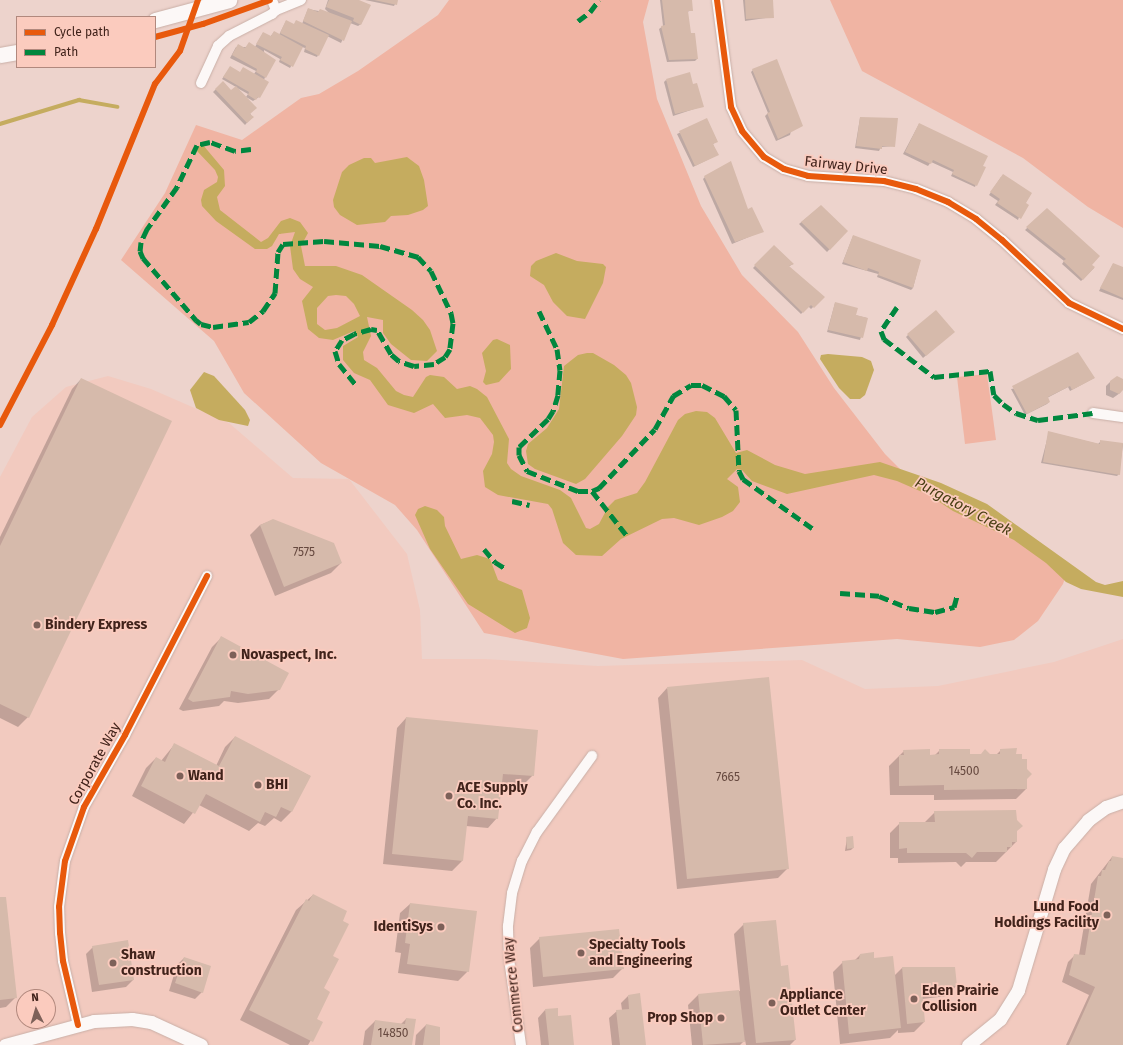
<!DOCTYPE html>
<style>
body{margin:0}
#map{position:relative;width:1123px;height:1045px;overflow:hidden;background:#edd3cc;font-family:"Fira Sans",sans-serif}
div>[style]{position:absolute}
.built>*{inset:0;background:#f2cabf}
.green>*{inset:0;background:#f0b4a3}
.water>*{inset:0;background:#c5ac5f}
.shadow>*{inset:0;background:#0003}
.stream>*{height:3.5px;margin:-1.75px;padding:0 1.75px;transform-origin:1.75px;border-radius:1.75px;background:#c5ac5f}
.building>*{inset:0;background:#d6baab}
.roads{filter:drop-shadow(0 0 1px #c9afa7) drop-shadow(0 0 1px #c9afa7)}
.minor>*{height:10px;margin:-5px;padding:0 5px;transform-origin:5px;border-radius:5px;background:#fcf8f7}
.tertiary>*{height:13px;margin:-6.5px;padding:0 6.5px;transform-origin:6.5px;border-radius:6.5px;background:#fcf8f7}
.secondary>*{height:15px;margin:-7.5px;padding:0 7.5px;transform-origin:7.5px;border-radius:7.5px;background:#fcf8f7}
.quiet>*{height:5px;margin-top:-2.5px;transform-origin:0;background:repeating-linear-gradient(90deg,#00873e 0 10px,transparent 0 15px)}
.cycleway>*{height:6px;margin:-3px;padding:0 3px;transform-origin:3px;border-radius:3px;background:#e8590c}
.dots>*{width:11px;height:11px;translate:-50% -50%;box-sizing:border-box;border:2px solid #fbcbbe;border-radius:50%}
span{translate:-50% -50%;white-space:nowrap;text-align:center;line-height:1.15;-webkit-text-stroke:3.5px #fbcbbe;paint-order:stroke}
.number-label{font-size:12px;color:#66493f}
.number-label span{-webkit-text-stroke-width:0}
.street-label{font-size:14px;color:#41231b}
.poi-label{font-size:14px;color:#41231b;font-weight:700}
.left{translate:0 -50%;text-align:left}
.right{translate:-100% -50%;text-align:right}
.water-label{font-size:15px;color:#493f14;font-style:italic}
.legend{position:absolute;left:16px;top:16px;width:140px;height:52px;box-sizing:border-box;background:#fbcbbe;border:1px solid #b1887d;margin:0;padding:5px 7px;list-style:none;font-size:12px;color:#41231b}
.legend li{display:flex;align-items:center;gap:8px;height:20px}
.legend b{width:20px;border:1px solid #b1887d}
.north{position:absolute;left:16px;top:989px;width:40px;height:40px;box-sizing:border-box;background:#fbcbbe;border:1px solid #b1887d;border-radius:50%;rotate:355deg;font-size:11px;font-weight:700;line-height:16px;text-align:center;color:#41231b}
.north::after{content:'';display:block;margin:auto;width:14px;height:18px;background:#7d6159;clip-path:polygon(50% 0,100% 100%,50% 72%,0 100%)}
</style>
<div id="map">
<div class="built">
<i style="clip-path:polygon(evenodd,108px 376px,151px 389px,229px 423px,293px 478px,349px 479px,407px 554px,420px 610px,422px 659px,485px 659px,598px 666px,802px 660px,865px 689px,938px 686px,1054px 662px,1123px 639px,1123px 1045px,0 1045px,0 477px,32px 417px,66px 387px,108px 376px,24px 997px,48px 997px,48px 1021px,24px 1021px,24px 997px)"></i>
</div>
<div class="green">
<i style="clip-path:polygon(449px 0,649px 0,643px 22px,657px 99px,701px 206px,742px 275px,798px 332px,834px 388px,885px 454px,907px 476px,1068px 569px,1063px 584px,1038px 621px,1014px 640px,980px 647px,897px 639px,623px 659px,484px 633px,417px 530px,395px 505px,321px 463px,244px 393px,214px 341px,121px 260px,165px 193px,196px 125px,242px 140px,301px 98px,319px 94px,358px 71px,438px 15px)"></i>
<i style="clip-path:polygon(830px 0,1123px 0,1123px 228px,1088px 207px,1023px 158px,862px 71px)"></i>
<i style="clip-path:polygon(987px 374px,996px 440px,965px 444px,957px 377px)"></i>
</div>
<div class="water">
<i style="clip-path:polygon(evenodd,200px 145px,203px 145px,224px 170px,225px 186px,217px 197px,220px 210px,261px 242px,268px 238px,281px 221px,290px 218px,300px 222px,308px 233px,301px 246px,305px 266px,336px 266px,362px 275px,412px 310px,423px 320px,430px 330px,437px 351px,427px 361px,411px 360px,391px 344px,383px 333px,383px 320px,367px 317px,371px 336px,363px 352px,364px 360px,377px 368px,396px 391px,404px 395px,413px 397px,426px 377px,430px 375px,444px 377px,457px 389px,470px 386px,477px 389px,487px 397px,509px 439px,507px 463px,511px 469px,521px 476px,560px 490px,571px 498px,586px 528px,590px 529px,599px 524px,608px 507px,615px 500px,637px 493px,645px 482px,678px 420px,685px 414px,696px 411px,707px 412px,715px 418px,736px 453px,747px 450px,775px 465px,805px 474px,880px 462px,941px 483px,987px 504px,1096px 582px,1105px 585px,1123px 581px,1123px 597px,1081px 589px,1066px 582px,1046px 563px,1014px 540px,953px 511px,929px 495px,897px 481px,874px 475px,787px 494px,752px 481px,742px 470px,737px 469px,727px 479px,738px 487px,740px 502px,733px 511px,722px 517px,699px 525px,674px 518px,662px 519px,621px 539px,602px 556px,576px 555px,563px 543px,552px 509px,548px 504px,498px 495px,485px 487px,483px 471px,492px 454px,494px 442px,493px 435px,480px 418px,467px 415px,445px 418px,433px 404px,414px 413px,388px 405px,370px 380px,354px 373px,343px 360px,343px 346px,358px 337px,354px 331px,333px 340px,319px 338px,308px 329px,302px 301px,313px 287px,300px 279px,293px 269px,290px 246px,295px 232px,279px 234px,272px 246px,267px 249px,255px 249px,216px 221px,202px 206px,201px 200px,204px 190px,217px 182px,218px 177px,215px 170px,197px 151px,200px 145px,336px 295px,346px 296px,354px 304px,360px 316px,337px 328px,325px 330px,317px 324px,317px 308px,328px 296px,336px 295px)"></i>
<i style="clip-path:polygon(407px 157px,419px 166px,424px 180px,428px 206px,423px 210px,408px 215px,391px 216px,385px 222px,357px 225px,340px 215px,334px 207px,333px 200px,342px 172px,349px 165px,364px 158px,371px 158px,375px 163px)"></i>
<i style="clip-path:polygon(556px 253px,577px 261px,603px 264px,606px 267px,603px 283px,585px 319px,567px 316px,553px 302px,544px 285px,530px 276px,531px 266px,536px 261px)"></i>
<i style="clip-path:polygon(497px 339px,510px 345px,511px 369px,499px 382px,486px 385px,483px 382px,486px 371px,482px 353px,493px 340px)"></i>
<i style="clip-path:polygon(587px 353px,593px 353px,614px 365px,626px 375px,631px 383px,637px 407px,636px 415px,622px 436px,585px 479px,576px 484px,535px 469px,528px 464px,526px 451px,528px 444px,547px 428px,559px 409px,564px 366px,578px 355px)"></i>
<i style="clip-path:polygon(828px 354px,862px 357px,871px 361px,874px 370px,865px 395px,860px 399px,850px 399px,839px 388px,820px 359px,821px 355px)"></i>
<i style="clip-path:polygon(204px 372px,214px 376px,245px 410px,250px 420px,248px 426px,219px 420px,196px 408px,190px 390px)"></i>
<i style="clip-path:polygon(425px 506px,437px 510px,444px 517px,445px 526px,461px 559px,477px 555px,490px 559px,498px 580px,522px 590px,530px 618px,527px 628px,515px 633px,468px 604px,430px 549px,415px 515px,418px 509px)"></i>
</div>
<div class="shadow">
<i style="clip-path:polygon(328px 0,356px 0,370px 5px,361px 24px,358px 26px,350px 23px,341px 43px,327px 36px,317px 57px,304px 52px,305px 48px,302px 47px,290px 68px,279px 62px,280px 59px,264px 50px,265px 77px,259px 97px,253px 101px,246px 97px,248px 94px,237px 88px,252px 117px,245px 125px,213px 92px,223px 82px,231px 91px,236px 87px,222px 79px,230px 68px,240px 73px,254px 74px,256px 71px,230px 58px,236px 47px,255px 47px,263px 33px,270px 37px,274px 32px,279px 35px,286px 21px,294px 25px,296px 21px,302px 24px,308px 9px,329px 13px,325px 9px)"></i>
<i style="clip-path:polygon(365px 0,397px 0,394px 6px)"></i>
<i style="clip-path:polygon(660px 0,691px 0,692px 10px,687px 12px,690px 34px,694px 34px,697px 59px,695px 61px,667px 62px,659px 29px,663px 26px)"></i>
<i style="clip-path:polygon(743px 0,772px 0,773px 17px,745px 21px)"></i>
<i style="clip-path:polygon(753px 70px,791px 131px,790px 135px,776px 141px,765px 116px,768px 113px,751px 72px)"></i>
<i style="clip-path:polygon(666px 80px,703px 106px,673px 116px,664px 82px)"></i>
<i style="clip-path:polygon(860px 118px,894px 146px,881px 147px,879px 151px,855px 148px)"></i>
<i style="clip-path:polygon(707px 120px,717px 141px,713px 144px,717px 155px,693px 167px,677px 134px)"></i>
<i style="clip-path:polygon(919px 124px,982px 166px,975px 187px,951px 176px,953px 172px,931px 162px,928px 166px,903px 154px)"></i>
<i style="clip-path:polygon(705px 177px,748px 210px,763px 231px,732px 244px,703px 179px)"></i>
<i style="clip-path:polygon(1001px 177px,1024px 203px,1018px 220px,995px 205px,998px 201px,989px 195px)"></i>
<i style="clip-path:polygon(821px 206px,847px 231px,827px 252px,799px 224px)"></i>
<i style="clip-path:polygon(1047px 209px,1094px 268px,1081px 281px,1062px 264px,1064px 261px,1025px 230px)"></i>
<i style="clip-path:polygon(853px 236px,920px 261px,913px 288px,911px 290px,877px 277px,878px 274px,842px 264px)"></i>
<i style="clip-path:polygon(774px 246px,793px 264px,788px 267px,823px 297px,811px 309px,808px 306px,801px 314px,753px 268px)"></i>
<i style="clip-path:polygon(1113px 264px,1123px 268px,1123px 300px,1099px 291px)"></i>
<i style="clip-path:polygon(835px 303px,855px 315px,867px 318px,860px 340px,827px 332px)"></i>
<i style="clip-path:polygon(951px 334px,923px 358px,906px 337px,908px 335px)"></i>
<i style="clip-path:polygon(1094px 378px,1070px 391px,1068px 387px,1047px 398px,1049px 402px,1047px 404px,1025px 415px,1011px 389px)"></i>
<i style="clip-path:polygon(81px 379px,28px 717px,18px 727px,0 718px,0 537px,72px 389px)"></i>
<i style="clip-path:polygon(1123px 380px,1123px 389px,1120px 393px,1113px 398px,1106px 395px,1106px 386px,1111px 381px)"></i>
<i style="clip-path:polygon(1049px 432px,1098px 444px,1101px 441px,1123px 444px,1119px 474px,1117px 476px,1041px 463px)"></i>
<i style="clip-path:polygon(273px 520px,341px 563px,331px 573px,275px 596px,250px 535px,260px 525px)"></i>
<i style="clip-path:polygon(221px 638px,279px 689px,269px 699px,238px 703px,224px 701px,219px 706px,183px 711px,179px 709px,212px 647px)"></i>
<i style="clip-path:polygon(667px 688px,788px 868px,778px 878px,677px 889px,658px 698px)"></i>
<i style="clip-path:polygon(406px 718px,533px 775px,523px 785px,501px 784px,497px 818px,488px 828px,466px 826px,462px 861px,452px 871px,383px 864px,397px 728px)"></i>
<i style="clip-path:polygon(235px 737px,310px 776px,291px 812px,281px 822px,274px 818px,265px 826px,258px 823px,249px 831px,199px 805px,184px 824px,132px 796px,146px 768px,156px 758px,161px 761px,174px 745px,216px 766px,225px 747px)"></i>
<i style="clip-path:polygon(940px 750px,969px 755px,996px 755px,1001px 750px,1015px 755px,1021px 760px,1026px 789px,1016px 799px,934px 800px,934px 795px,890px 795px,889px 766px,904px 751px,929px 756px,935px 755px)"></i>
<i style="clip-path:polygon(935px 812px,1016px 831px,1016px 842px,996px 862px,966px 862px,961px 867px,956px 862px,898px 863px,898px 858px,890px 858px,890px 833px,900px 823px,925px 822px)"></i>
<i style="clip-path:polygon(847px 838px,853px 848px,851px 850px,845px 851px)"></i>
<i style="clip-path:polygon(1112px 857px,1123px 859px,1123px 1045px,1066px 1045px,1089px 995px,1062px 982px,1068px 962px,1075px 955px,1079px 955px,1091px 884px)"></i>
<i style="clip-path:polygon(313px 895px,331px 956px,315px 1019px,321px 1023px,308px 1045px,290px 1045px,240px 1020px,296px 910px)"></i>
<i style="clip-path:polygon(0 898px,16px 997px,6px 1007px,0 1008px)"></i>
<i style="clip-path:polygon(410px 904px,468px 971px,458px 981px,398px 973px,401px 953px,395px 952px,400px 913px)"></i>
<i style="clip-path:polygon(744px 924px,780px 967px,795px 1040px,790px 1045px,746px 1045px,745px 1040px,740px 1045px,692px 1045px,688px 1005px,698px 995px,740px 991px,734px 934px)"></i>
<i style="clip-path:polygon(540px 938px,623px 968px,613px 978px,533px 987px,530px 948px)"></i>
<i style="clip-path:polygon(93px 947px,133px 980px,126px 987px,92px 992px,86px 954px)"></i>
<i style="clip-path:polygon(860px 955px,873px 959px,894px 976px,902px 968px,954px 968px,956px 986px,947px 996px,922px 999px,924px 1022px,914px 1032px,898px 1033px,898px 1030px,890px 1038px,840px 1044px,833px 972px,843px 962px,854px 961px)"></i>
<i style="clip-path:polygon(184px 958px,202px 992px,195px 999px,169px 991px,177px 965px)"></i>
<i style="clip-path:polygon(628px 996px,645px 1045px,612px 1045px,609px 1018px,617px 1011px,622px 1010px,621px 1003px)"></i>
<i style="clip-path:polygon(545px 1010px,557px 1017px,573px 1045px,541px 1045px,538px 1018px)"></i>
<i style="clip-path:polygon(406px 1019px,411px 1045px,363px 1045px,365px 1031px,375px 1021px,401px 1024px)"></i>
<i style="clip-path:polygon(426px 1025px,439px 1045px,415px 1045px,416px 1035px)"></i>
</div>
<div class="stream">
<i style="left:0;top:124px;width:83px;rotate:-16.9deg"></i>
<i style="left:79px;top:100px;width:39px;rotate:10deg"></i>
</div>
<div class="building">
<i style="clip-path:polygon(329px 0,359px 0,371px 5px,361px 25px,353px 21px,354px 18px,326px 7px)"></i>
<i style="clip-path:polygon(374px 0,398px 0,397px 5px)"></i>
<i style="clip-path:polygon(662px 0,692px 0,693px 11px,688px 11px,691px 33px,695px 33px,698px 59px,669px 60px,661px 26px,665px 25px)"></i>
<i style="clip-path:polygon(745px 0,773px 0,774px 18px,746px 19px)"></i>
<i style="clip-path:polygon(308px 8px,318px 12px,320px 9px,352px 21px,344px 41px,303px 21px)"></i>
<i style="clip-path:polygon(286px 20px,294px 24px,296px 20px,329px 35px,319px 56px,305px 49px,306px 46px,280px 33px)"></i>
<i style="clip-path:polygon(274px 31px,303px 47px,293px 67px,280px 60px,282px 57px,256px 44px,263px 32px,271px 36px)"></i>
<i style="clip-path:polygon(249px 42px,276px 60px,266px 78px,256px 72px,257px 69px,232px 55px,238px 44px,245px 48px)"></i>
<i style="clip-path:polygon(777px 59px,803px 126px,778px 139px,767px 113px,770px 112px,752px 69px)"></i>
<i style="clip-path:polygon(230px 66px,240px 72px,243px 67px,269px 82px,260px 98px,258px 97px,256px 100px,248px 95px,249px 92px,223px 77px)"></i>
<i style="clip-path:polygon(690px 72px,693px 84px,697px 83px,704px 107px,675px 114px,666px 79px)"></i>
<i style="clip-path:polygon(223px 81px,231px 90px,236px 86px,257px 108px,250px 114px,254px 117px,247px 123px,215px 89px)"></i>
<i style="clip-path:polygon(860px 117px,898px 118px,895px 147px,882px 146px,882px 149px,856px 146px)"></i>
<i style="clip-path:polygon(707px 118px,718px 142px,713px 144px,719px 155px,695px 166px,679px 131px)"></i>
<i style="clip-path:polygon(919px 123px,988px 156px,983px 166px,986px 167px,977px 186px,952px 174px,954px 170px,933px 160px,931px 164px,905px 152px)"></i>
<i style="clip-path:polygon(731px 161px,748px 209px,752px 207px,764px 232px,735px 242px,704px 176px)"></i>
<i style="clip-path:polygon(1003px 174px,1032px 193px,1026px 203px,1029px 205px,1021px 219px,997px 203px,1000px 199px,990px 192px)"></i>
<i style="clip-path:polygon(821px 205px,848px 231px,830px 250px,801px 222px)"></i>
<i style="clip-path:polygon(1047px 208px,1100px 256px,1092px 265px,1095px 267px,1083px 280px,1063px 261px,1066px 259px,1026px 227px)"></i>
<i style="clip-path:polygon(853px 235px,921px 260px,913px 288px,878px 275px,879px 272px,868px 268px,867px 271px,843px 262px)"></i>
<i style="clip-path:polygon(774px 245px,794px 264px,789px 266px,825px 297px,814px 308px,811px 305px,803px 313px,754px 265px)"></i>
<i style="clip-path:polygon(1113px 263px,1123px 267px,1123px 298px,1100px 288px)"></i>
<i style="clip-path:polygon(835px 302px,858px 308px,856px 315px,868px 318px,863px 338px,828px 330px)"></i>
<i style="clip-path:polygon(936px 310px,955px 332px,926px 356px,907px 334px)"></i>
<i style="clip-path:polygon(1078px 352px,1095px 378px,1072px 390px,1070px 386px,1048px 397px,1050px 402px,1027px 414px,1012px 386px)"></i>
<i style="clip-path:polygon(1117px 376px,1123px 379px,1123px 390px,1119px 394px,1110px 390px,1110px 381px)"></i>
<i style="clip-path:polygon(81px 378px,172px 421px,29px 718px,0 704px,0 546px)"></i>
<i style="clip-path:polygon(1048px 431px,1100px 444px,1100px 440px,1123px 443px,1120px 475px,1043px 462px)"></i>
<i style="clip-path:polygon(273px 519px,334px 543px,342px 563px,284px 587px,260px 525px)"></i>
<i style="clip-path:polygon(221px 636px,289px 673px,280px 690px,248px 694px,231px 691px,230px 697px,193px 702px,188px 699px)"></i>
<i style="clip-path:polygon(769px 677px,789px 869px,687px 879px,667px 687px)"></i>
<i style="clip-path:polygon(406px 717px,538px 730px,534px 776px,503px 774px,498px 819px,468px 816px,463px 861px,392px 854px)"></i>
<i style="clip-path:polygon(235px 736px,311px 776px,292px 812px,281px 807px,276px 817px,265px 812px,260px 822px,206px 794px,195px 814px,141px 786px,156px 757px,165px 762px,174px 743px,219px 766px)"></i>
<i style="clip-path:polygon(1017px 748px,1016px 754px,1022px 754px,1022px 759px,1027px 759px,1027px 769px,1032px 774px,1027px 779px,1027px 789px,944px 790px,944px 785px,899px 786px,899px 755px,904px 755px,903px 750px,930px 749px,930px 755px,939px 754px,939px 749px,970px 749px,970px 754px,981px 754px,985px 749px,990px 754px,1000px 754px,1000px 749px)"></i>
<i style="clip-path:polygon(1016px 810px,1017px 820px,1023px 826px,1017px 831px,1017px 842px,1012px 842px,1012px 847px,1007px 847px,1007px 852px,977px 852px,972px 858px,966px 853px,907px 853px,907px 848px,899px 849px,899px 822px,935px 822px,934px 811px)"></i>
<i style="clip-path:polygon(853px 836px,854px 848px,847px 849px,846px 837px)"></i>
<i style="clip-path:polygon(1112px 856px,1123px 858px,1123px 1045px,1069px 1045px,1095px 987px,1069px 975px,1074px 954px,1085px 955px,1098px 876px,1101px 876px,1102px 870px,1105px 870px,1109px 861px,1111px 861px)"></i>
<i style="clip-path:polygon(313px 894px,347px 911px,343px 921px,349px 924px,333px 956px,339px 959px,324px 988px,330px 992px,317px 1019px,323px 1022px,313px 1042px,249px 1010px,306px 899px,309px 901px)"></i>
<i style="clip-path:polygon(0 897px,6px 897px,17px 998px,0 1000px)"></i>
<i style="clip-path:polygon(410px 903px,477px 911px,469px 972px,407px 964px,410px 944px,405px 943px)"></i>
<i style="clip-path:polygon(776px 920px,781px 966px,788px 965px,796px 1040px,756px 1043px,743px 923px)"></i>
<i style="clip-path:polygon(619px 929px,624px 969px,543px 977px,539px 937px)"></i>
<i style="clip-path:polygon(128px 940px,134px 980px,99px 985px,92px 946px)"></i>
<i style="clip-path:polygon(874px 952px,874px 958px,893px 956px,901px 1028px,849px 1034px,842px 961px,859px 959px,860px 954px)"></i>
<i style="clip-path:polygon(184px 957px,211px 966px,203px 993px,175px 983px)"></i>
<i style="clip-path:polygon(902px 967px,955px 967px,957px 986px,922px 990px,925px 1022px,907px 1024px)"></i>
<i style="clip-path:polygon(739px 990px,745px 1042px,703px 1045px,698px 994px)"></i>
<i style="clip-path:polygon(640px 993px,646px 1045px,620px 1045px,616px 1010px,629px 1009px,628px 995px)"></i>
<i style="clip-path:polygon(558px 1008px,558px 1016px,571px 1015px,574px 1045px,549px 1045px,545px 1009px)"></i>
<i style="clip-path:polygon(406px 1018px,416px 1019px,412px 1045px,371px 1045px,375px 1020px,405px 1024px)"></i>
<i style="clip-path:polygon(426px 1024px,440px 1027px,440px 1045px,423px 1045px)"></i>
</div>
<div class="roads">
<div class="minor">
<i style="left:717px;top:0;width:108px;rotate:82.5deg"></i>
<i style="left:731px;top:107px;width:26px;rotate:65deg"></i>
<i style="left:742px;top:131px;width:34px;rotate:50deg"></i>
<i style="left:764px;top:157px;width:23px;rotate:31deg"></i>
<i style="left:784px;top:169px;width:25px;rotate:16deg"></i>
<i style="left:808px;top:176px;width:76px;rotate:3.8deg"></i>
<i style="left:884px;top:181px;width:33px;rotate:14deg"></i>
<i style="left:916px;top:189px;width:35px;rotate:22deg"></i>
<i style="left:948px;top:202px;width:33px;rotate:31deg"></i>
<i style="left:976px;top:219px;width:33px;rotate:39deg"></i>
<i style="left:1002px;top:240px;width:92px;rotate:43.2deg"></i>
<i style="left:1069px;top:303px;width:60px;rotate:25.7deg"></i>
<i style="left:276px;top:10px;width:27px;rotate:-22deg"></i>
<i style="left:201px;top:83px;width:41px;rotate:-65.3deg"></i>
<i style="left:218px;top:46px;width:15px;rotate:-42deg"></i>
<i style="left:229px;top:36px;width:48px;rotate:-27.1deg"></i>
<i style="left:272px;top:14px;width:6px;rotate:-45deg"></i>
<i style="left:276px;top:10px;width:11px;rotate:-112deg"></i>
<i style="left:1093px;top:413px;width:30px;rotate:8deg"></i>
<i style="left:78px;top:1025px;width:66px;rotate:-103.2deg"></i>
<i style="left:63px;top:961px;width:28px;rotate:-96deg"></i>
<i style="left:60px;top:933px;width:26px;rotate:-92deg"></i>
<i style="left:59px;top:907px;width:46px;rotate:-82.6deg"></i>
<i style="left:65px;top:861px;width:57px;rotate:-70.6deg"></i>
<i style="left:84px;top:807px;width:83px;rotate:-60.3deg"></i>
<i style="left:125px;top:735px;width:179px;rotate:-62.7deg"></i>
<i style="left:521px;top:1045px;width:88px;rotate:-97.9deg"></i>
<i style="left:509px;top:958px;width:32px;rotate:-92deg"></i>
<i style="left:508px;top:926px;width:33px;rotate:-83deg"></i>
<i style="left:512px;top:893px;width:34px;rotate:-73deg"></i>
<i style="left:522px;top:861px;width:33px;rotate:-63deg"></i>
<i style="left:537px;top:832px;width:94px;rotate:-54.1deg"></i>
</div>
<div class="tertiary">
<i style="left:5px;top:1045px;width:92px;rotate:-15.1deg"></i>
<i style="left:94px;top:1021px;width:38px;rotate:-3deg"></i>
<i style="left:132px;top:1019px;width:19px;rotate:9deg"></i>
<i style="left:151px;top:1022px;width:55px;rotate:24.7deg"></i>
<i style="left:968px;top:1045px;width:41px;rotate:-39.1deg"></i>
<i style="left:1000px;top:1019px;width:34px;rotate:-58deg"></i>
<i style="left:1018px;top:990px;width:126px;rotate:-73.4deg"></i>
<i style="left:1054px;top:869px;width:23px;rotate:-65deg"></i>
<i style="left:1064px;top:848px;width:37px;rotate:-49deg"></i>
<i style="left:1088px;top:820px;width:22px;rotate:-36deg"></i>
<i style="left:1106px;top:807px;width:18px;rotate:-19deg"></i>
</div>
<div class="secondary">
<i style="left:155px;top:20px;width:77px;rotate:-15.1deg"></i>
<i style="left:0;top:55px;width:17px;rotate:-10deg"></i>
</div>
</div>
<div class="quiet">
<i style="left:578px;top:21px;width:15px;rotate:-37deg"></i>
<i style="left:590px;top:12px;width:15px;rotate:-53deg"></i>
<i style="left:251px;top:149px;width:16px;rotate:173deg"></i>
<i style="left:235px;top:151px;width:27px;rotate:-160deg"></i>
<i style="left:210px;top:142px;width:13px;rotate:167deg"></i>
<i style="left:197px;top:145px;width:47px;rotate:115.5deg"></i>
<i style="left:177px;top:187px;width:52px;rotate:125.5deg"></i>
<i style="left:147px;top:229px;width:14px;rotate:115deg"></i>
<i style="left:141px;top:242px;width:9px;rotate:96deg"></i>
<i style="left:140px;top:251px;width:8px;rotate:67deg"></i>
<i style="left:143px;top:258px;width:82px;rotate:49.5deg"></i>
<i style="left:196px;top:320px;width:6px;rotate:39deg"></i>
<i style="left:201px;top:324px;width:12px;rotate:14deg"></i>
<i style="left:213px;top:327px;width:36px;rotate:-8deg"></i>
<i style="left:249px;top:322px;width:18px;rotate:-38deg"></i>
<i style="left:263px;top:311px;width:22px;rotate:-56deg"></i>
<i style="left:275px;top:293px;width:41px;rotate:-85.8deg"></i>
<i style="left:278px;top:252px;width:9px;rotate:-58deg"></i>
<i style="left:283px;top:244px;width:41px;rotate:-4.2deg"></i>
<i style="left:324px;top:241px;width:56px;rotate:5.1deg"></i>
<i style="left:380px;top:246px;width:40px;rotate:16deg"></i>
<i style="left:418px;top:257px;width:19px;rotate:47deg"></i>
<i style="left:431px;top:271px;width:47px;rotate:64.5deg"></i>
<i style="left:451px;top:313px;width:10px;rotate:79deg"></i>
<i style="left:453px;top:323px;width:26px;rotate:97deg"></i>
<i style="left:450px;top:349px;width:9px;rotate:122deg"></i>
<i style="left:445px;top:357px;width:13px;rotate:148deg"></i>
<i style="left:434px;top:364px;width:20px;rotate:174deg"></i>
<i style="left:414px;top:366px;width:16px;rotate:-162deg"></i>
<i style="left:399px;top:361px;width:11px;rotate:-139deg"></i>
<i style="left:391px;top:354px;width:28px;rotate:-120deg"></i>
<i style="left:377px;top:330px;width:6px;rotate:-171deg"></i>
<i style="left:371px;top:329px;width:18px;rotate:164deg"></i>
<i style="left:354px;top:334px;width:13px;rotate:153deg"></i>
<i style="left:342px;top:340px;width:13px;rotate:122deg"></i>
<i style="left:335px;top:351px;width:14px;rotate:73deg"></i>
<i style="left:339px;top:364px;width:27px;rotate:51deg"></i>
<i style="left:897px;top:307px;width:29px;rotate:124deg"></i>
<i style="left:881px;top:331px;width:9px;rotate:69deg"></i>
<i style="left:884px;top:339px;width:63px;rotate:37.2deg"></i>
<i style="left:934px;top:377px;width:56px;rotate:-6.1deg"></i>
<i style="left:990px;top:371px;width:24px;rotate:81deg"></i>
<i style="left:994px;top:395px;width:13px;rotate:45deg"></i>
<i style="left:1003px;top:404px;width:16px;rotate:35deg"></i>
<i style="left:1016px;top:413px;width:23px;rotate:18deg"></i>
<i style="left:1038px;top:420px;width:55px;rotate:-7.3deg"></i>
<i style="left:539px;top:311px;width:42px;rotate:64.7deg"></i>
<i style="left:557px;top:349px;width:21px;rotate:82deg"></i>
<i style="left:560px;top:370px;width:25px;rotate:95deg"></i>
<i style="left:558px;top:395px;width:17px;rotate:107deg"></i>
<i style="left:553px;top:411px;width:9px;rotate:122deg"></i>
<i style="left:548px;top:419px;width:40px;rotate:136deg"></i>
<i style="left:519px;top:447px;width:8px;rotate:90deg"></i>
<i style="left:519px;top:455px;width:18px;rotate:63deg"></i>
<i style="left:527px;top:471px;width:55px;rotate:21.4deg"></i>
<i style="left:578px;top:491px;width:14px"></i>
<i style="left:592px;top:491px;width:8px;rotate:-23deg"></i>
<i style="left:599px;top:488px;width:81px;rotate:-46.5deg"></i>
<i style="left:655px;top:429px;width:38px;rotate:-61deg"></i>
<i style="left:673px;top:396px;width:21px;rotate:-31deg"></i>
<i style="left:691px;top:385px;width:11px"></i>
<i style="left:702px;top:385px;width:25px;rotate:27deg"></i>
<i style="left:724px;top:396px;width:18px;rotate:49deg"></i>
<i style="left:736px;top:410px;width:61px;rotate:87.2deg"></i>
<i style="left:739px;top:471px;width:9px;rotate:63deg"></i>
<i style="left:743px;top:479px;width:85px;rotate:35.4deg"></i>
<i style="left:592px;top:491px;width:58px;rotate:52deg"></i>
<i style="left:512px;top:501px;width:18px;rotate:13deg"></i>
<i style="left:484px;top:549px;width:17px;rotate:50deg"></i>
<i style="left:495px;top:562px;width:13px;rotate:32deg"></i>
<i style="left:840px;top:593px;width:39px;rotate:4deg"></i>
<i style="left:879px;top:596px;width:32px;rotate:22deg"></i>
<i style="left:909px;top:608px;width:26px;rotate:9deg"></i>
<i style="left:935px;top:612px;width:20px;rotate:-15deg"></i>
<i style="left:954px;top:607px;width:11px;rotate:-75deg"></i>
</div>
<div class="cycleway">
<i style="left:717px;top:0;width:108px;rotate:82.5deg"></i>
<i style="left:731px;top:107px;width:26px;rotate:65deg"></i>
<i style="left:742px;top:131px;width:34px;rotate:50deg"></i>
<i style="left:764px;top:157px;width:23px;rotate:31deg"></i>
<i style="left:784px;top:169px;width:25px;rotate:16deg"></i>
<i style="left:808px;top:176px;width:76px;rotate:3.8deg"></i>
<i style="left:884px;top:181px;width:33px;rotate:14deg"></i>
<i style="left:916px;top:189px;width:35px;rotate:22deg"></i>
<i style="left:948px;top:202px;width:33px;rotate:31deg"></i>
<i style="left:976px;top:219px;width:33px;rotate:39deg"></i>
<i style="left:1002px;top:240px;width:92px;rotate:43.2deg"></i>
<i style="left:1069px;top:303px;width:60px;rotate:25.7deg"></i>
<i style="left:155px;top:37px;width:50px;rotate:-15.2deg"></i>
<i style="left:203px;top:24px;width:71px;rotate:-19.7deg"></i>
<i style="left:0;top:425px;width:113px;rotate:-62.5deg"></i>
<i style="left:52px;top:325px;width:106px;rotate:-65.4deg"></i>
<i style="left:96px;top:229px;width:157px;rotate:-67.9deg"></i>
<i style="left:155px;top:84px;width:41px;rotate:-52.9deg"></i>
<i style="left:180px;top:51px;width:54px;rotate:-70.6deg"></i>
<i style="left:78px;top:1025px;width:66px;rotate:-103.2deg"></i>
<i style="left:63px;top:961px;width:28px;rotate:-96deg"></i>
<i style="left:60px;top:933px;width:26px;rotate:-92deg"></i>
<i style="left:59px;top:907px;width:46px;rotate:-82.6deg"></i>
<i style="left:65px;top:861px;width:57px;rotate:-70.6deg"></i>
<i style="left:84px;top:807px;width:83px;rotate:-60.3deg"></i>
<i style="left:125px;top:735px;width:179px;rotate:-62.7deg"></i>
</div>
<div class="dots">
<i style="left:37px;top:625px;background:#7d6159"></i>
<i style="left:233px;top:655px;background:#7d6159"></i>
<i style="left:180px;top:776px;background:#7d6159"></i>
<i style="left:258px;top:785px;background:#7d6159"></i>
<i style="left:449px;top:796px;background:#7d6159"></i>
<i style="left:1107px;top:915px;background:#7d6159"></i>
<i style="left:441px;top:927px;background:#7d6159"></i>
<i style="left:581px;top:953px;background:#7d6159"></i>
<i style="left:113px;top:963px;background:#7d6159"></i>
<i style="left:914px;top:999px;background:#7d6159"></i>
<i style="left:772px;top:1003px;background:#7d6159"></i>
<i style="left:721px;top:1018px;background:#7d6159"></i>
</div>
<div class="number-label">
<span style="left:304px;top:553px">7575</span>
<span style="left:964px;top:772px">14500</span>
<span style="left:728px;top:778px">7665</span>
<span style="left:393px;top:1034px">14850</span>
</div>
<div class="street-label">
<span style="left:846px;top:166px;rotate:6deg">Fairway Drive</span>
<span style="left:95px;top:764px;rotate:-61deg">Corporate Way</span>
<span style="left:514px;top:985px;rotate:-96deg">Commerce Way</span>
</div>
<div class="poi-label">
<span class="left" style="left:45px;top:625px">Bindery Express</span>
<span class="left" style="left:241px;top:655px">Novaspect, Inc.</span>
<span class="left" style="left:188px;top:776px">Wand</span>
<span class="left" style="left:266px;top:785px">BHI</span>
<span class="left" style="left:457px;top:796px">ACE Supply<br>Co. Inc.</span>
<span class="right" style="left:1099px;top:915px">Lund Food<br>Holdings Facility</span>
<span class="right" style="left:433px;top:927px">IdentiSys</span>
<span class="left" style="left:589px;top:953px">Specialty Tools<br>and Engineering</span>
<span class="left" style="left:121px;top:963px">Shaw<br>construction</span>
<span class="left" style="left:922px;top:999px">Eden Prairie<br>Collision</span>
<span class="left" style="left:780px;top:1003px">Appliance<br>Outlet Center</span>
<span class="right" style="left:713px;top:1018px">Prop Shop</span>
</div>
<div class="water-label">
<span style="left:963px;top:507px;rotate:28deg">Purgatory Creek</span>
</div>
<ul class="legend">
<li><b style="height:5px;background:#e8590c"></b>Cycle path</li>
<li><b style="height:5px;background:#00873e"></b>Path</li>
</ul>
<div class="north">N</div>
</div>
